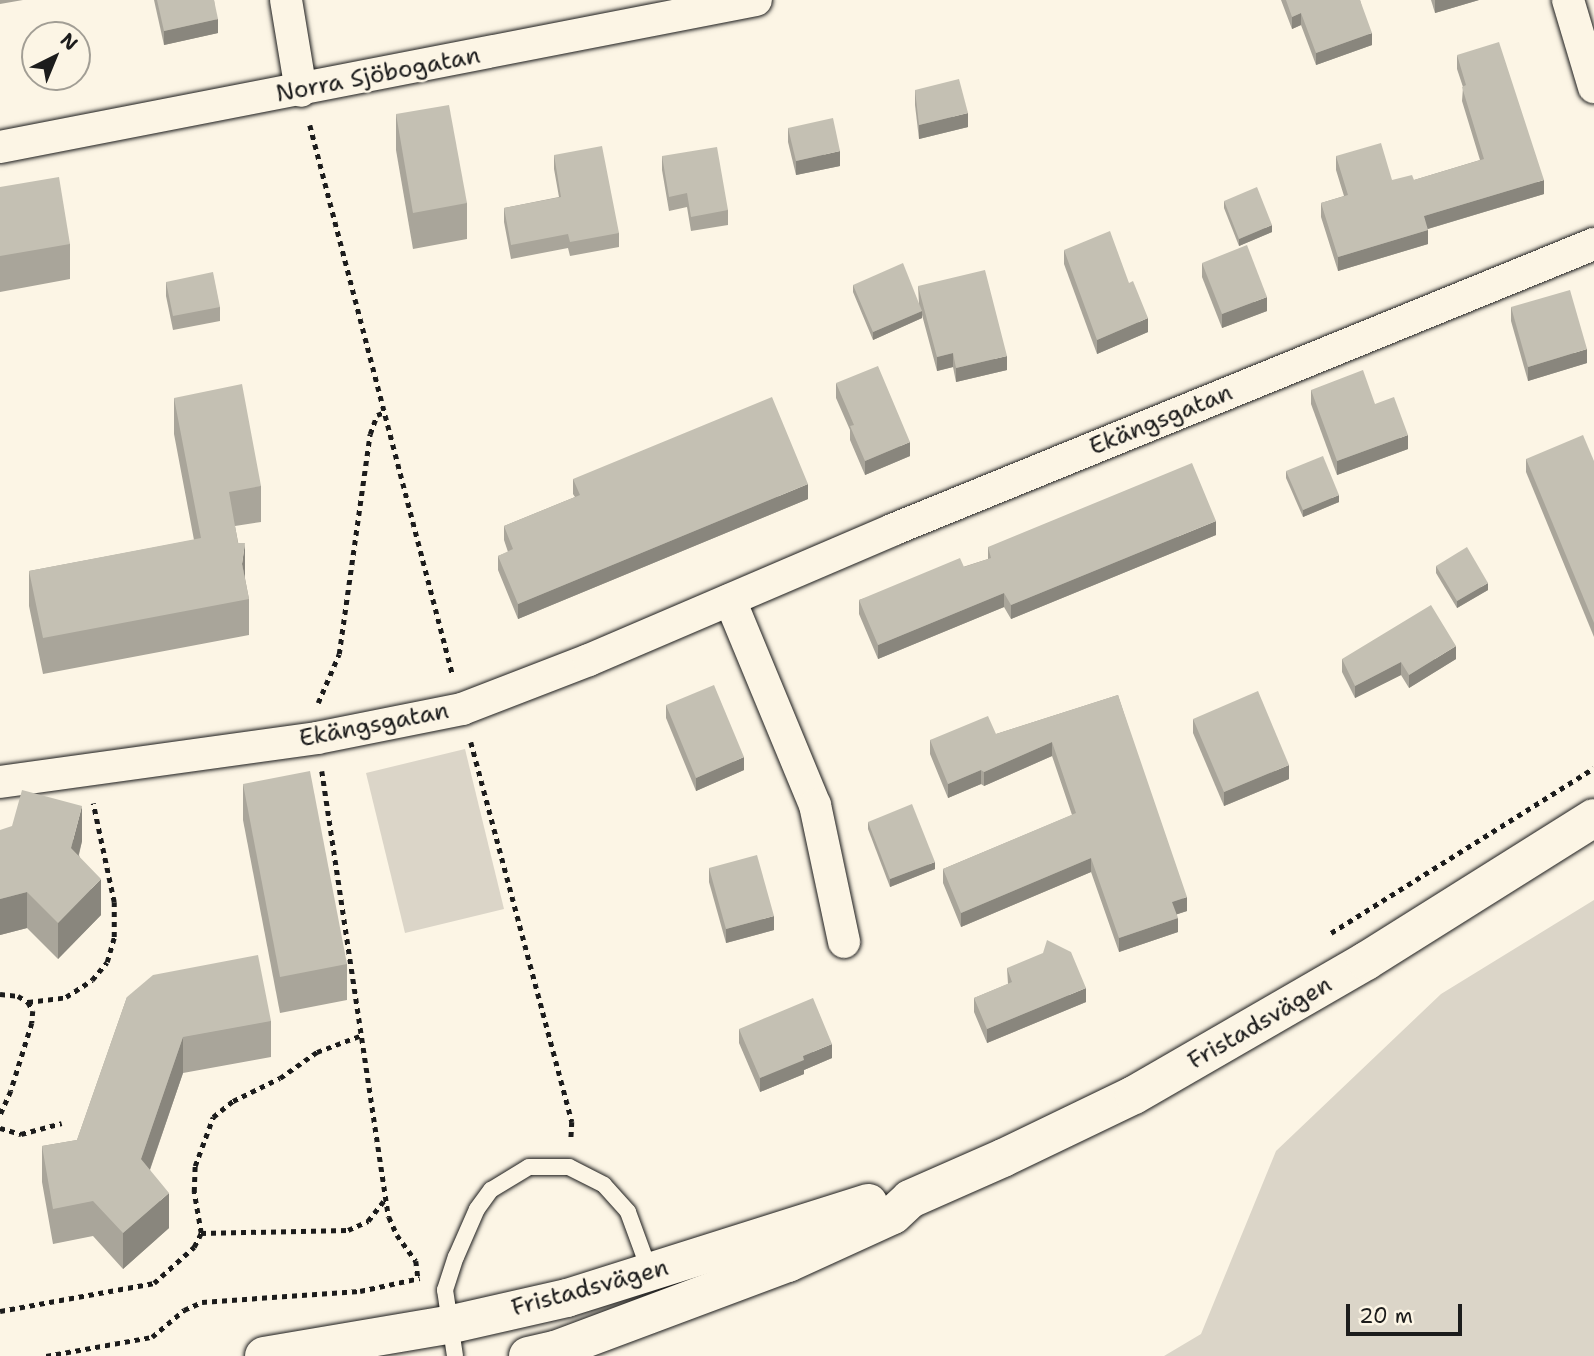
<!DOCTYPE html>
<meta charset="utf-8">
<style>
body{margin:0}
#map{position:relative;width:1594px;height:1356px;overflow:hidden;background:#fcf5e5;font-family:"Shantell Sans",sans-serif}
div>[style]{position:absolute}
.green>*{inset:0;background:#dbd5c8}
.path>*{height:4.5px;margin-top:-2.25px;transform-origin:0;background:repeating-linear-gradient(90deg,#1c1c1c 0 5px,transparent 0 10px)}
.roads{filter:drop-shadow(0 0 2px #1c1c1c) drop-shadow(0 0 2px #1c1c1c)}
.lane>*{height:16px;margin:-8px;padding:0 8px;transform-origin:8px;border-radius:8px;background:#fcf5e5}
.street>*{height:32px;margin:-16px;padding:0 16px;transform-origin:16px;border-radius:16px;background:#fcf5e5}
.secondary>*{height:38px;margin:-19px;padding:0 19px;transform-origin:19px;border-radius:19px;background:#fcf5e5}
.wall>*{inset:0;background:#a9a59a}
.shaded-wall>*{inset:0;background:#89867d}
.building>*{inset:0;background:#c4c0b3}
span{translate:-50% -50%;white-space:nowrap;text-align:center;line-height:1.15;-webkit-text-stroke:5px #fcf5e5;paint-order:stroke}
.street-label{font-size:24px;color:#1c1c1c}
.north{position:absolute;left:21px;top:21px;width:70px;height:70px;box-sizing:border-box;background:#fcf5e5;border:2px solid #a29e95;border-radius:50%;rotate:43deg;font-size:19px;font-weight:700;line-height:28px;text-align:center;color:#1c1c1c}
.north::after{content:'';display:block;margin:auto;width:24px;height:32px;background:#1c1c1c;clip-path:polygon(50% 0,100% 100%,50% 72%,0 100%)}
.scale{position:absolute;left:1346px;top:1304px;width:116px;height:32px;box-sizing:border-box;border:4px solid #1c1c1c;border-top:0;padding-left:9px;font-size:21px;line-height:24px;white-space:nowrap;color:#1c1c1c;-webkit-text-stroke:5px #fcf5e5;paint-order:stroke}
</style>
<div id="map">
<div class="green">
<i style="clip-path:polygon(465px 749px,504px 909px,405px 933px,366px 773px)"></i>
<i style="clip-path:polygon(1594px 900px,1594px 1356px,1164px 1356px,1201px 1334px,1276px 1151px,1441px 994px)"></i>
</div>
<div class="path">
<i style="left:310px;top:125px;width:569px;rotate:75.45deg"></i>
<i style="left:318px;top:703px;width:53px;rotate:-66.8deg"></i>
<i style="left:339px;top:654px;width:222px;rotate:-82deg"></i>
<i style="left:370px;top:434px;width:20px;rotate:-70deg"></i>
<i style="left:377px;top:415px;width:9px;rotate:-21deg"></i>
<i style="left:471px;top:742px;width:393px;rotate:75.1deg"></i>
<i style="left:572px;top:1122px;width:18px;rotate:93deg"></i>
<i style="left:322px;top:771px;width:451px;rotate:81.5deg"></i>
<i style="left:389px;top:1217px;width:20px;rotate:66deg"></i>
<i style="left:397px;top:1235px;width:32px;rotate:54deg"></i>
<i style="left:416px;top:1261px;width:16px;rotate:83deg"></i>
<i style="left:1331px;top:933px;width:310px;rotate:-32.1deg"></i>
<i style="left:0;top:994px;width:18px;rotate:6deg"></i>
<i style="left:18px;top:996px;width:12px;rotate:31deg"></i>
<i style="left:28px;top:1002px;width:10px;rotate:61deg"></i>
<i style="left:33px;top:1011px;width:12px;rotate:95deg"></i>
<i style="left:32px;top:1023px;width:71px;rotate:107.2deg"></i>
<i style="left:11px;top:1091px;width:27px;rotate:114deg"></i>
<i style="left:28px;top:1002px;width:38px;rotate:-7deg"></i>
<i style="left:66px;top:997px;width:31px;rotate:-33deg"></i>
<i style="left:92px;top:980px;width:23px;rotate:-50deg"></i>
<i style="left:107px;top:962px;width:26px;rotate:-74deg"></i>
<i style="left:114px;top:937px;width:35px;rotate:-90deg"></i>
<i style="left:114px;top:902px;width:101px;rotate:-102deg"></i>
<i style="left:0;top:1128px;width:22px;rotate:16deg"></i>
<i style="left:21px;top:1134px;width:42px;rotate:-15deg"></i>
<i style="left:201px;top:1233px;width:147px;rotate:-1.2deg"></i>
<i style="left:348px;top:1230px;width:22px;rotate:-24deg"></i>
<i style="left:368px;top:1221px;width:29px;rotate:-52deg"></i>
<i style="left:0;top:1311px;width:157px;rotate:-10.3deg"></i>
<i style="left:154px;top:1283px;width:54px;rotate:-42deg"></i>
<i style="left:194px;top:1247px;width:16px;rotate:-63deg"></i>
<i style="left:201px;top:1233px;width:42px;rotate:-99.7deg"></i>
<i style="left:194px;top:1192px;width:26px;rotate:-88deg"></i>
<i style="left:195px;top:1166px;width:52px;rotate:-69.8deg"></i>
<i style="left:213px;top:1117px;width:26px;rotate:-39deg"></i>
<i style="left:233px;top:1101px;width:52px;rotate:-26.1deg"></i>
<i style="left:280px;top:1078px;width:45px;rotate:-35.1deg"></i>
<i style="left:317px;top:1052px;width:48px;rotate:-20.7deg"></i>
<i style="left:46px;top:1356px;width:108px;rotate:-10.2deg"></i>
<i style="left:152px;top:1337px;width:42px;rotate:-40.2deg"></i>
<i style="left:184px;top:1310px;width:20px;rotate:-24deg"></i>
<i style="left:202px;top:1302px;width:158px;rotate:-4deg"></i>
<i style="left:360px;top:1291px;width:61px;rotate:-12.2deg"></i>
</div>
<div class="roads">
<div class="lane">
<i style="left:455px;top:1356px;width:67px;rotate:-98.6deg"></i>
<i style="left:445px;top:1290px;width:35px;rotate:-72deg"></i>
<i style="left:456px;top:1257px;width:52px;rotate:-66.4deg"></i>
<i style="left:477px;top:1209px;width:24px;rotate:-54deg"></i>
<i style="left:491px;top:1190px;width:44px;rotate:-31.2deg"></i>
<i style="left:529px;top:1167px;width:40px"></i>
<i style="left:569px;top:1167px;width:39px;rotate:27deg"></i>
<i style="left:604px;top:1185px;width:36px;rotate:48deg"></i>
<i style="left:628px;top:1212px;width:64px;rotate:69.9deg"></i>
</div>
<div class="street">
<i style="left:286px;top:0;width:92px;rotate:80.6deg"></i>
<i style="left:1568px;top:0;width:91px;rotate:73.4deg"></i>
<i style="left:0;top:147px;width:770px;rotate:-11deg"></i>
<i style="left:730px;top:600px;width:222px;rotate:67.5deg"></i>
<i style="left:815px;top:805px;width:140px;rotate:78deg"></i>
<i style="left:0;top:782px;width:320px;rotate:-7.9deg"></i>
<i style="left:317px;top:738px;width:148px;rotate:-11.3deg"></i>
<i style="left:462px;top:709px;width:136px;rotate:-21.1deg"></i>
<i style="left:589px;top:660px;width:330px;rotate:-23.2deg"></i>
<i style="left:892px;top:530px;width:758px;rotate:-22.17deg"></i>
</div>
<div class="secondary">
<i style="left:264px;top:1356px;width:187px;rotate:-9.6deg"></i>
<i style="left:448px;top:1325px;width:122px;rotate:-12.8deg"></i>
<i style="left:567px;top:1298px;width:316px;rotate:-17.5deg"></i>
<i style="left:528px;top:1356px;width:28px;rotate:-13deg"></i>
<i style="left:555px;top:1350px;width:249px;rotate:-20.5deg"></i>
<i style="left:788px;top:1263px;width:115px;rotate:-24.6deg"></i>
<i style="left:893px;top:1215px;width:23px;rotate:-43deg"></i>
<i style="left:910px;top:1199px;width:102px;rotate:-23.8deg"></i>
<i style="left:1003px;top:1158px;width:145px;rotate:-25.7deg"></i>
<i style="left:1134px;top:1095px;width:268px;rotate:-30deg"></i>
<i style="left:1366px;top:961px;width:269px;rotate:-32.1deg"></i>
</div>
</div>
<div class="wall">
<i style="clip-path:polygon(0 0,23px 0,0 4px)"></i>
<i style="clip-path:polygon(154px 0,214px 0,218px 33px,164px 45px)"></i>
<i style="clip-path:polygon(1281px 0,1360px 0,1372px 45px,1316px 65px,1301px 25px,1292px 29px)"></i>
<i style="clip-path:polygon(1431px 0,1479px 0,1435px 13px)"></i>
<i style="clip-path:polygon(1457px 55px,1544px 194px,1428px 229px,1428px 244px,1338px 271px,1321px 217px,1321px 203px,1344px 196px,1336px 170px,1336px 156px,1392px 180px,1414px 180px,1480px 160px,1462px 101px,1463px 87px,1457px 69px)"></i>
<i style="clip-path:polygon(915px 90px,968px 127px,919px 139px,915px 105px)"></i>
<i style="clip-path:polygon(396px 114px,467px 203px,467px 239px,413px 249px,396px 150px)"></i>
<i style="clip-path:polygon(788px 128px,840px 166px,796px 175px,788px 142px)"></i>
<i style="clip-path:polygon(554px 155px,619px 233px,619px 247px,570px 256px,568px 248px,511px 259px,504px 222px,504px 208px,559px 197px,554px 169px)"></i>
<i style="clip-path:polygon(662px 156px,728px 210px,728px 225px,691px 231px,687px 207px,669px 211px,662px 170px)"></i>
<i style="clip-path:polygon(0 187px,70px 244px,70px 279px,0 292px)"></i>
<i style="clip-path:polygon(1224px 201px,1272px 232px,1239px 246px,1224px 208px)"></i>
<i style="clip-path:polygon(1064px 250px,1148px 332px,1097px 354px,1064px 264px)"></i>
<i style="clip-path:polygon(1202px 263px,1267px 311px,1222px 328px,1202px 277px)"></i>
<i style="clip-path:polygon(166px 282px,220px 307px,220px 321px,173px 330px,166px 296px)"></i>
<i style="clip-path:polygon(853px 285px,919px 304px,918px 286px,1007px 370px,956px 382px,953px 367px,937px 371px,922px 315px,922px 318px,873px 340px,853px 292px)"></i>
<i style="clip-path:polygon(1511px 307px,1587px 363px,1528px 381px,1511px 321px)"></i>
<i style="clip-path:polygon(836px 383px,910px 456px,865px 475px,850px 440px,850px 430px,836px 398px)"></i>
<i style="clip-path:polygon(1311px 390px,1375px 404px,1408px 449px,1337px 475px,1311px 404px)"></i>
<i style="clip-path:polygon(174px 398px,261px 486px,261px 522px,235px 526px,249px 599px,249px 635px,43px 674px,29px 606px,29px 571px,194px 540px,174px 434px)"></i>
<i style="clip-path:polygon(1526px 459px,1594px 461px,1594px 637px,1526px 472px)"></i>
<i style="clip-path:polygon(1286px 471px,1339px 502px,1303px 517px,1286px 478px)"></i>
<i style="clip-path:polygon(573px 479px,808px 499px,518px 619px,498px 570px,498px 556px,508px 552px,504px 540px,504px 526px,575px 497px,573px 494px)"></i>
<i style="clip-path:polygon(1216px 535px,1011px 619px,1004px 607px,878px 659px,859px 614px,859px 600px,988px 559px,988px 547px)"></i>
<i style="clip-path:polygon(1436px 566px,1488px 590px,1457px 608px,1436px 573px)"></i>
<i style="clip-path:polygon(1342px 659px,1456px 659px,1409px 688px,1401px 675px,1355px 698px,1342px 672px)"></i>
<i style="clip-path:polygon(1118px 695px,1187px 911px,1177px 914px,1178px 932px,1119px 952px,1091px 872px,961px 927px,943px 883px,943px 869px,1072px 815px,1052px 756px,984px 786px,981px 784px,948px 798px,930px 754px,930px 740px,996px 734px)"></i>
<i style="clip-path:polygon(666px 705px,744px 770px,696px 791px,666px 718px)"></i>
<i style="clip-path:polygon(1193px 719px,1289px 779px,1224px 806px,1193px 733px)"></i>
<i style="clip-path:polygon(243px 784px,347px 964px,347px 1000px,280px 1013px,243px 820px)"></i>
<i style="clip-path:polygon(868px 822px,935px 869px,890px 887px,868px 829px)"></i>
<i style="clip-path:polygon(0 830px,82px 841px,79px 855px,101px 915px,58px 959px,27px 928px,0 935px)"></i>
<i style="clip-path:polygon(709px 868px,774px 930px,726px 943px,709px 882px)"></i>
<i style="clip-path:polygon(1007px 968px,1086px 1002px,987px 1043px,974px 1012px,974px 998px,1008px 984px)"></i>
<i style="clip-path:polygon(127px 997px,271px 1021px,271px 1057px,183px 1073px,150px 1170px,169px 1228px,123px 1269px,93px 1236px,53px 1244px,42px 1182px,42px 1146px,77px 1140px)"></i>
<i style="clip-path:polygon(739px 1029px,832px 1058px,804px 1070px,804px 1074px,760px 1092px,739px 1043px)"></i>
</div>
<div class="shaded-wall">
<i style="clip-path:polygon(1435px 0,1479px 0,1435px 13px)"></i>
<i style="clip-path:polygon(1301px 13px,1301px 25px,1292px 29px,1292px 17px)"></i>
<i style="clip-path:polygon(218px 19px,218px 33px,164px 45px,164px 31px)"></i>
<i style="clip-path:polygon(1372px 33px,1372px 45px,1316px 65px,1316px 53px)"></i>
<i style="clip-path:polygon(968px 113px,968px 127px,919px 139px,919px 125px)"></i>
<i style="clip-path:polygon(840px 151px,840px 166px,796px 175px,796px 161px)"></i>
<i style="clip-path:polygon(1544px 180px,1544px 194px,1424px 230px,1424px 216px)"></i>
<i style="clip-path:polygon(1272px 225px,1272px 232px,1239px 246px,1239px 239px)"></i>
<i style="clip-path:polygon(1428px 230px,1428px 244px,1338px 271px,1338px 257px)"></i>
<i style="clip-path:polygon(1267px 297px,1267px 311px,1222px 328px,1222px 314px)"></i>
<i style="clip-path:polygon(922px 311px,922px 318px,873px 340px,873px 332px)"></i>
<i style="clip-path:polygon(1148px 318px,1148px 332px,1097px 354px,1097px 340px)"></i>
<i style="clip-path:polygon(1587px 349px,1587px 363px,1528px 381px,1528px 367px)"></i>
<i style="clip-path:polygon(953px 353px,953px 367px,937px 371px,937px 357px)"></i>
<i style="clip-path:polygon(1007px 356px,1007px 370px,956px 382px,956px 368px)"></i>
<i style="clip-path:polygon(1408px 435px,1408px 449px,1337px 475px,1337px 461px)"></i>
<i style="clip-path:polygon(910px 442px,910px 456px,865px 475px,865px 461px)"></i>
<i style="clip-path:polygon(808px 484px,808px 499px,518px 619px,518px 604px)"></i>
<i style="clip-path:polygon(1339px 495px,1339px 502px,1303px 517px,1303px 510px)"></i>
<i style="clip-path:polygon(1216px 521px,1216px 535px,1011px 619px,1011px 605px)"></i>
<i style="clip-path:polygon(245px 543px,245px 579px,242px 564px)"></i>
<i style="clip-path:polygon(1488px 583px,1488px 590px,1457px 608px,1457px 601px)"></i>
<i style="clip-path:polygon(1004px 593px,1004px 607px,878px 659px,878px 645px)"></i>
<i style="clip-path:polygon(1456px 646px,1456px 659px,1409px 688px,1409px 675px)"></i>
<i style="clip-path:polygon(1401px 662px,1401px 675px,1355px 698px,1355px 686px)"></i>
<i style="clip-path:polygon(1052px 742px,1052px 756px,984px 786px,984px 772px)"></i>
<i style="clip-path:polygon(744px 757px,744px 770px,696px 791px,696px 778px)"></i>
<i style="clip-path:polygon(1289px 765px,1289px 779px,1224px 806px,1224px 792px)"></i>
<i style="clip-path:polygon(981px 770px,981px 784px,948px 798px,948px 784px)"></i>
<i style="clip-path:polygon(82px 806px,82px 841px,71px 884px,71px 848px)"></i>
<i style="clip-path:polygon(1091px 858px,1091px 872px,961px 927px,961px 913px)"></i>
<i style="clip-path:polygon(935px 862px,935px 869px,890px 887px,890px 879px)"></i>
<i style="clip-path:polygon(101px 879px,101px 915px,58px 959px,58px 923px)"></i>
<i style="clip-path:polygon(27px 892px,27px 928px,0 935px,0 899px)"></i>
<i style="clip-path:polygon(1187px 897px,1187px 911px,1172px 916px,1172px 902px)"></i>
<i style="clip-path:polygon(774px 916px,774px 930px,726px 943px,726px 929px)"></i>
<i style="clip-path:polygon(1178px 918px,1178px 932px,1119px 952px,1119px 938px)"></i>
<i style="clip-path:polygon(1086px 988px,1086px 1002px,987px 1043px,987px 1029px)"></i>
<i style="clip-path:polygon(183px 1037px,183px 1073px,141px 1195px,141px 1159px)"></i>
<i style="clip-path:polygon(832px 1044px,832px 1058px,804px 1070px,804px 1074px,760px 1092px,760px 1078px,803px 1056px)"></i>
<i style="clip-path:polygon(169px 1193px,169px 1228px,123px 1269px,123px 1233px)"></i>
</div>
<div class="building">
<i style="clip-path:polygon(157px 0,214px 0,218px 19px,164px 31px)"></i>
<i style="clip-path:polygon(1286px 0,1360px 0,1372px 33px,1316px 53px,1301px 13px,1292px 17px)"></i>
<i style="clip-path:polygon(1499px 42px,1544px 180px,1424px 216px,1428px 230px,1338px 257px,1321px 203px,1348px 195px,1336px 156px,1381px 143px,1392px 180px,1412px 175px,1414px 180px,1484px 159px,1462px 87px,1466px 85px,1457px 55px)"></i>
<i style="clip-path:polygon(959px 79px,968px 113px,919px 125px,915px 90px)"></i>
<i style="clip-path:polygon(449px 105px,467px 203px,413px 213px,396px 114px)"></i>
<i style="clip-path:polygon(833px 118px,840px 151px,796px 161px,788px 128px)"></i>
<i style="clip-path:polygon(602px 146px,619px 233px,570px 242px,568px 234px,511px 245px,504px 208px,561px 197px,554px 155px)"></i>
<i style="clip-path:polygon(717px 147px,728px 210px,691px 217px,687px 193px,669px 197px,662px 156px)"></i>
<i style="clip-path:polygon(59px 177px,70px 244px,0 256px,0 187px)"></i>
<i style="clip-path:polygon(1257px 187px,1272px 225px,1239px 239px,1224px 201px)"></i>
<i style="clip-path:polygon(1110px 231px,1129px 283px,1133px 281px,1148px 318px,1097px 340px,1064px 250px)"></i>
<i style="clip-path:polygon(1247px 245px,1267px 297px,1222px 314px,1202px 263px)"></i>
<i style="clip-path:polygon(903px 263px,922px 311px,873px 332px,853px 285px)"></i>
<i style="clip-path:polygon(985px 270px,1007px 356px,956px 368px,953px 353px,937px 357px,918px 286px)"></i>
<i style="clip-path:polygon(213px 272px,220px 307px,173px 316px,166px 282px)"></i>
<i style="clip-path:polygon(1570px 290px,1587px 349px,1528px 367px,1511px 307px)"></i>
<i style="clip-path:polygon(878px 366px,910px 442px,865px 461px,850px 426px,854px 425px,836px 383px)"></i>
<i style="clip-path:polygon(1363px 370px,1375px 404px,1394px 397px,1408px 435px,1337px 461px,1311px 390px)"></i>
<i style="clip-path:polygon(242px 384px,261px 486px,229px 492px,238px 543px,245px 543px,242px 564px,249px 599px,43px 638px,29px 571px,201px 538px,174px 398px)"></i>
<i style="clip-path:polygon(772px 397px,808px 484px,518px 604px,498px 556px,513px 549px,504px 526px,580px 495px,573px 479px)"></i>
<i style="clip-path:polygon(1583px 435px,1594px 461px,1594px 623px,1526px 459px)"></i>
<i style="clip-path:polygon(1323px 456px,1339px 495px,1303px 510px,1286px 471px)"></i>
<i style="clip-path:polygon(1192px 463px,1216px 521px,1011px 605px,1004px 593px,878px 645px,859px 600px,960px 558px,964px 567px,991px 558px,988px 547px)"></i>
<i style="clip-path:polygon(1467px 547px,1488px 583px,1457px 601px,1436px 566px)"></i>
<i style="clip-path:polygon(1431px 605px,1456px 646px,1409px 675px,1401px 662px,1355px 686px,1342px 659px)"></i>
<i style="clip-path:polygon(714px 685px,744px 757px,696px 778px,666px 705px)"></i>
<i style="clip-path:polygon(1258px 691px,1289px 765px,1224px 792px,1193px 719px)"></i>
<i style="clip-path:polygon(1118px 695px,1187px 897px,1172px 902px,1178px 918px,1119px 938px,1091px 858px,961px 913px,943px 869px,1076px 813px,1052px 742px,984px 772px,981px 770px,948px 784px,930px 740px,988px 716px,996px 734px)"></i>
<i style="clip-path:polygon(310px 771px,347px 964px,280px 977px,243px 784px)"></i>
<i style="clip-path:polygon(22px 790px,82px 806px,71px 848px,101px 879px,58px 923px,27px 892px,0 899px,0 830px,12px 826px)"></i>
<i style="clip-path:polygon(912px 804px,935px 862px,890px 879px,868px 822px)"></i>
<i style="clip-path:polygon(757px 855px,774px 916px,726px 929px,709px 868px)"></i>
<i style="clip-path:polygon(1047px 940px,1071px 952px,1086px 988px,987px 1029px,974px 998px,1012px 982px,1007px 968px,1043px 953px)"></i>
<i style="clip-path:polygon(258px 955px,271px 1021px,183px 1037px,141px 1159px,169px 1193px,123px 1233px,93px 1201px,53px 1209px,42px 1146px,77px 1140px,127px 997px,153px 975px)"></i>
<i style="clip-path:polygon(813px 998px,832px 1044px,803px 1056px,804px 1060px,760px 1078px,739px 1029px)"></i>
</div>
<div class="street-label">
<span style="left:378px;top:75px;rotate:-11deg">Norra Sjöbogatan</span>
<span style="left:1161px;top:420px;rotate:-22deg">Ekängsgatan</span>
<span style="left:374px;top:725px;rotate:-11deg">Ekängsgatan</span>
<span style="left:1260px;top:1023px;rotate:-30deg">Fristadsvägen</span>
<span style="left:590px;top:1288px;rotate:-15deg">Fristadsvägen</span>
</div>
<div class="north">N</div>
<div class="scale">20 m</div>
</div>
